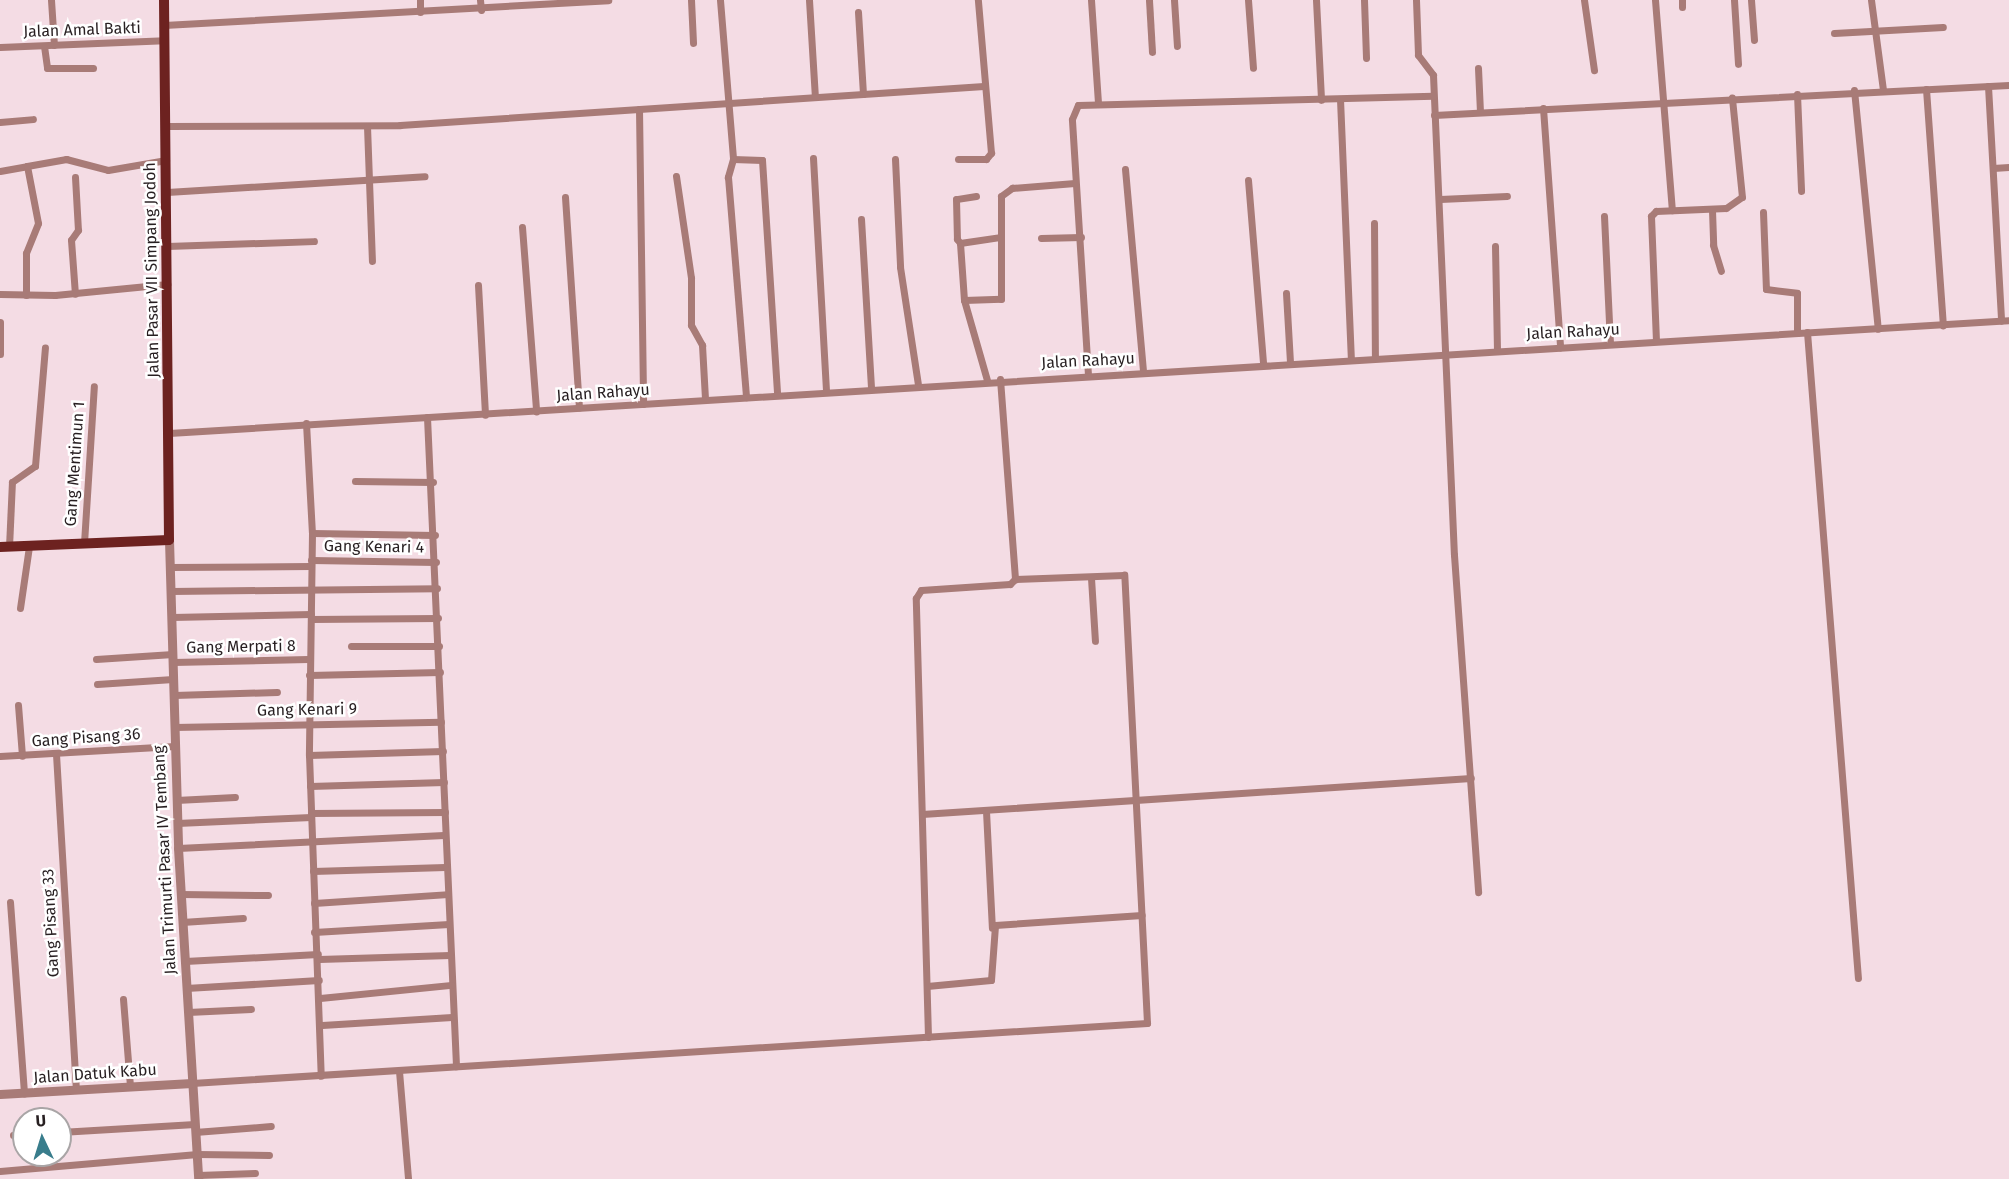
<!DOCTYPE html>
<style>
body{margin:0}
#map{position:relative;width:2009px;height:1179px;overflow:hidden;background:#f4dce4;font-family:"Fira Sans",sans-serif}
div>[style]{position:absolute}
.minor>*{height:7px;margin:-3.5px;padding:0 3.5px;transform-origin:3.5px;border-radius:3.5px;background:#a87b77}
.tertiary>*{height:9px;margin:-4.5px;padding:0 4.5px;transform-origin:4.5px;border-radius:4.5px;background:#a87b77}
.primary>*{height:10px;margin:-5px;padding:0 5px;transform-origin:5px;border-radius:5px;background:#6d2220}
span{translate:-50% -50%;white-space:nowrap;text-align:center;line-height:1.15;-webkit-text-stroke:5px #fff;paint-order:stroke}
.street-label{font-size:16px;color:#271f21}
.north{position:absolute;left:12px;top:1107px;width:60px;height:60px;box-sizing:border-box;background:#fff;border:2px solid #a9a5a6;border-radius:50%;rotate:356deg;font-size:16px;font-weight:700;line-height:24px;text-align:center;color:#271f21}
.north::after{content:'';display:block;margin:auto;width:21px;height:27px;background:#397d8c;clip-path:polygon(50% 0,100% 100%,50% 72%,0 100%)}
</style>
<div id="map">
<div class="minor">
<i style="left:51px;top:0;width:45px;rotate:86.2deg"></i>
<i style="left:420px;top:0;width:12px;rotate:90deg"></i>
<i style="left:480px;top:0;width:10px;rotate:84deg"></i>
<i style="left:691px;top:0;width:43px;rotate:87.3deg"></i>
<i style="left:720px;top:0;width:160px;rotate:85.3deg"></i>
<i style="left:733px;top:159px;width:29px;rotate:2deg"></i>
<i style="left:762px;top:160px;width:235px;rotate:86.3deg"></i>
<i style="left:809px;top:0;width:97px;rotate:86.5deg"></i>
<i style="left:1091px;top:0;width:104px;rotate:86.1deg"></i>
<i style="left:1149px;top:0;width:52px;rotate:86.7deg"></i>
<i style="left:1174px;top:0;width:46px;rotate:86.3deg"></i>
<i style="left:1248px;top:0;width:68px;rotate:85.8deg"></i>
<i style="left:1316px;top:0;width:100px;rotate:87.1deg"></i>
<i style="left:1364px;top:0;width:58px;rotate:88deg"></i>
<i style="left:1416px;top:0;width:55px;rotate:87.9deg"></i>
<i style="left:1418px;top:55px;width:25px;rotate:53deg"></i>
<i style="left:1433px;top:75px;width:480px;rotate:87.5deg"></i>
<i style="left:1454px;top:555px;width:338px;rotate:85.9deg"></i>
<i style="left:1584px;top:0;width:71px;rotate:81.9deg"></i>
<i style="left:1655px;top:0;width:211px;rotate:85.4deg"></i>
<i style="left:1682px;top:0;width:7px;rotate:90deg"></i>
<i style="left:1734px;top:0;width:64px;rotate:86.4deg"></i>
<i style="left:1751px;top:0;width:40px;rotate:85.7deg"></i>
<i style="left:1871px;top:0;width:91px;rotate:82.4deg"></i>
<i style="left:858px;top:12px;width:82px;rotate:86.5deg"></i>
<i style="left:164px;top:25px;width:445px;rotate:-3.2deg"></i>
<i style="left:1834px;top:33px;width:109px;rotate:-3.2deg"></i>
<i style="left:44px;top:46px;width:22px;rotate:82deg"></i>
<i style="left:47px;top:68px;width:46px"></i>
<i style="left:0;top:47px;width:164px;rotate:-2.4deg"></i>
<i style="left:1478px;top:68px;width:44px;rotate:87.4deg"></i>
<i style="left:1988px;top:86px;width:235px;rotate:86.8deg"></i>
<i style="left:1926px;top:89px;width:237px;rotate:85.9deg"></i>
<i style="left:1854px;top:90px;width:240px;rotate:84.3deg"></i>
<i style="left:1797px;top:94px;width:97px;rotate:87.6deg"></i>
<i style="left:1340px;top:99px;width:261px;rotate:87.6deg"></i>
<i style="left:1543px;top:108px;width:240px;rotate:85.9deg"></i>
<i style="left:639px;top:109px;width:295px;rotate:89.2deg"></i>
<i style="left:1434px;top:115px;width:576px;rotate:-2.99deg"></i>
<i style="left:0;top:122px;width:33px;rotate:-5deg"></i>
<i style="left:166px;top:126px;width:234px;rotate:-0.2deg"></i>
<i style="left:400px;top:125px;width:585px;rotate:-3.82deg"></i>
<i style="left:367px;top:126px;width:135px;rotate:87.9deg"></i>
<i style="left:813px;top:158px;width:234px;rotate:86.8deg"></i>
<i style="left:733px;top:159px;width:19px;rotate:106deg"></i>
<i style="left:728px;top:177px;width:221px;rotate:85.3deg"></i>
<i style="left:895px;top:159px;width:108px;rotate:87.3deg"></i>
<i style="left:900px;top:267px;width:118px;rotate:81.3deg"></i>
<i style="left:958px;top:159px;width:28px"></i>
<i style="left:986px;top:159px;width:8px;rotate:-50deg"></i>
<i style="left:991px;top:153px;width:154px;rotate:-94.9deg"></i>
<i style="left:1993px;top:168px;width:16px;rotate:-4deg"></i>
<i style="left:1125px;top:169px;width:203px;rotate:84.9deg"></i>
<i style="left:0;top:171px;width:27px;rotate:-10deg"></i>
<i style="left:676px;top:176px;width:103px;rotate:81.6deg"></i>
<i style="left:691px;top:278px;width:47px;rotate:90deg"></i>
<i style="left:691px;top:325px;width:23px;rotate:61deg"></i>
<i style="left:702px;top:345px;width:54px;rotate:86.8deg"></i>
<i style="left:75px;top:177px;width:53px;rotate:86.8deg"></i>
<i style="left:78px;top:230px;width:12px;rotate:125deg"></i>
<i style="left:71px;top:240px;width:54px;rotate:85.8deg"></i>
<i style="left:1248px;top:180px;width:185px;rotate:85.3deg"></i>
<i style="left:167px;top:192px;width:258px;rotate:-3.5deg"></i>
<i style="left:976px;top:196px;width:20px;rotate:171deg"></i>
<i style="left:956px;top:199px;width:40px;rotate:88.6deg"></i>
<i style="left:957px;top:239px;width:5px;rotate:53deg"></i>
<i style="left:960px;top:243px;width:40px;rotate:-8.5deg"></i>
<i style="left:565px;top:197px;width:211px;rotate:86.2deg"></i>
<i style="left:1440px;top:199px;width:67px;rotate:-2.6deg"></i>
<i style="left:1712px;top:210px;width:35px;rotate:88deg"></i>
<i style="left:1713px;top:245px;width:27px;rotate:73deg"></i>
<i style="left:1763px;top:212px;width:77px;rotate:87.8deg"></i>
<i style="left:1766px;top:289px;width:31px;rotate:7deg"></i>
<i style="left:1797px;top:293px;width:40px;rotate:90deg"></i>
<i style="left:1604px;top:216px;width:128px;rotate:87.3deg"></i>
<i style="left:861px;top:219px;width:169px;rotate:86.6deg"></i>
<i style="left:1374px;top:223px;width:135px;rotate:89.6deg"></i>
<i style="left:522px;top:227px;width:185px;rotate:85.6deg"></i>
<i style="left:1041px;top:238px;width:40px;rotate:-1.4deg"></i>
<i style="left:960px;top:243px;width:57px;rotate:86deg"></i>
<i style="left:964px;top:300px;width:37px;rotate:-2deg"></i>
<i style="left:1001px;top:299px;width:103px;rotate:-90deg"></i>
<i style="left:1001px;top:196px;width:14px;rotate:-36deg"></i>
<i style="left:1012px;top:188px;width:63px;rotate:-4.5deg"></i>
<i style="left:167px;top:246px;width:147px;rotate:-1.9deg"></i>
<i style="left:1495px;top:246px;width:104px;rotate:88.9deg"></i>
<i style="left:478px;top:285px;width:130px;rotate:86.9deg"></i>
<i style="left:1286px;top:293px;width:69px;rotate:86.7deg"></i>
<i style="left:0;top:294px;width:55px;rotate:1deg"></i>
<i style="left:55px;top:295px;width:113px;rotate:-5.6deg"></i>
<i style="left:26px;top:295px;width:42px;rotate:-90deg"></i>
<i style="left:26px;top:253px;width:32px;rotate:-68deg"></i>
<i style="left:38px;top:223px;width:58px;rotate:-100.9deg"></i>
<i style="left:27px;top:166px;width:40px;rotate:-10deg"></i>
<i style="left:66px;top:159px;width:43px;rotate:14.7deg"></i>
<i style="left:108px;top:170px;width:59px;rotate:-9.8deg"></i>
<i style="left:964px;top:300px;width:83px;rotate:74deg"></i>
<i style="left:0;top:322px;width:32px;rotate:90deg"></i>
<i style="left:1807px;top:332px;width:648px;rotate:85.49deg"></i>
<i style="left:1656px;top:341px;width:125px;rotate:-92.3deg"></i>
<i style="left:1651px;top:216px;width:7px;rotate:-45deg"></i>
<i style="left:1656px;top:211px;width:70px;rotate:-2.5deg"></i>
<i style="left:1726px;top:208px;width:19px;rotate:-35deg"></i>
<i style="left:1742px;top:197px;width:100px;rotate:-95.8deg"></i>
<i style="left:1088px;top:375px;width:256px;rotate:-93.6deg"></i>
<i style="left:1072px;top:119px;width:15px;rotate:-67deg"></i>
<i style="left:1078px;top:105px;width:355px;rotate:-1.5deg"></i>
<i style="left:1000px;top:379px;width:201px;rotate:85.7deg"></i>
<i style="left:427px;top:417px;width:650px;rotate:87.44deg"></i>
<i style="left:306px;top:423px;width:110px;rotate:86.9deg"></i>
<i style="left:312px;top:533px;width:222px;rotate:90.8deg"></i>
<i style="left:309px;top:755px;width:321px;rotate:87.9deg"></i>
<i style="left:169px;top:433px;width:1843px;rotate:-3.51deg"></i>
<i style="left:355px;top:481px;width:78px;rotate:0.7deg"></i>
<i style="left:312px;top:533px;width:123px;rotate:0.9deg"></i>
<i style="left:84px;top:543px;width:157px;rotate:-86.4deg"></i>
<i style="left:9px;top:547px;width:65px;rotate:-87.4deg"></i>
<i style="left:12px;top:482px;width:28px;rotate:-35deg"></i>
<i style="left:35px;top:466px;width:119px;rotate:-85.2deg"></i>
<i style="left:311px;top:560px;width:125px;rotate:0.9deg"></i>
<i style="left:170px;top:567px;width:141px;rotate:-0.4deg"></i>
<i style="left:1091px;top:578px;width:63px;rotate:86.4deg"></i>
<i style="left:171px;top:591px;width:266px;rotate:-0.6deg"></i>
<i style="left:20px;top:608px;width:63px;rotate:-81.7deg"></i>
<i style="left:172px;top:617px;width:139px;rotate:-1.2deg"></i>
<i style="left:311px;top:619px;width:127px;rotate:-0.5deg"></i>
<i style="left:351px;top:646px;width:88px"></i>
<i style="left:96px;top:659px;width:77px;rotate:-3.7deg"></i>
<i style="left:173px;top:662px;width:135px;rotate:-1.3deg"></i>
<i style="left:309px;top:675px;width:131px;rotate:-1.3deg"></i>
<i style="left:97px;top:684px;width:76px;rotate:-3.8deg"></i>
<i style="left:174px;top:695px;width:103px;rotate:-1.7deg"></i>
<i style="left:18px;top:705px;width:51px;rotate:85.5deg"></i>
<i style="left:174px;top:727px;width:267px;rotate:-1.1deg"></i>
<i style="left:56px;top:754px;width:336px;rotate:86.6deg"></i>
<i style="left:309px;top:755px;width:134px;rotate:-1.7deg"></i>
<i style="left:0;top:756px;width:175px;rotate:-3.3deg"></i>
<i style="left:310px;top:786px;width:134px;rotate:-1.7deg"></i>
<i style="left:176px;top:800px;width:59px;rotate:-2.9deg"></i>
<i style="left:986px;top:811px;width:117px;rotate:87.1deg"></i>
<i style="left:311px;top:813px;width:134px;rotate:-0.4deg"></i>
<i style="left:922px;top:814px;width:550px;rotate:-3.75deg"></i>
<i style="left:177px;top:823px;width:134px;rotate:-2.6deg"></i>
<i style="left:178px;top:848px;width:266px;rotate:-2.8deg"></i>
<i style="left:313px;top:871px;width:132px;rotate:-1.7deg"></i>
<i style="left:181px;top:894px;width:87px;rotate:0.7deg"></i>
<i style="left:10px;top:902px;width:192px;rotate:85.8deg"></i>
<i style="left:314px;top:903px;width:134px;rotate:-3.8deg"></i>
<i style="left:182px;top:922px;width:61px;rotate:-3.8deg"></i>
<i style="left:314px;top:932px;width:135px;rotate:-3.4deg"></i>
<i style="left:319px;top:959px;width:131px;rotate:-1.7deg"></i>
<i style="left:185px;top:961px;width:133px;rotate:-3deg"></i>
<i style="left:927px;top:986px;width:64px;rotate:-5.4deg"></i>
<i style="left:991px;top:980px;width:55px;rotate:-85.8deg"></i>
<i style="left:995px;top:925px;width:147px;rotate:-3.9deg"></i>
<i style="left:186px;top:988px;width:133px;rotate:-3.4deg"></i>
<i style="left:320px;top:998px;width:132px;rotate:-5.7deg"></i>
<i style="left:123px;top:999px;width:87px;rotate:85.4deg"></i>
<i style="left:188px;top:1012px;width:63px;rotate:-2.7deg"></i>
<i style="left:322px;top:1025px;width:130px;rotate:-3.5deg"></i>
<i style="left:928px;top:1037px;width:439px;rotate:-91.6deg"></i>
<i style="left:916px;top:598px;width:9px;rotate:-58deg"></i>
<i style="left:921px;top:590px;width:89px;rotate:-3.9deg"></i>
<i style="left:1010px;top:584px;width:7px;rotate:-45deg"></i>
<i style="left:399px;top:1071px;width:108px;rotate:85.2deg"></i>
<i style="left:192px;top:1083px;width:957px;rotate:-3.6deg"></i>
<i style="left:1147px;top:1023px;width:449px;rotate:-92.9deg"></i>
<i style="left:1124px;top:575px;width:109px;rotate:177.9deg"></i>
<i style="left:60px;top:1132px;width:135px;rotate:-3.4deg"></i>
<i style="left:195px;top:1132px;width:76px;rotate:-4.5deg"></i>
<i style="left:13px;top:1135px;width:11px;rotate:-5deg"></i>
<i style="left:0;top:1171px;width:198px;rotate:-4.9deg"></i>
<i style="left:197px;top:1154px;width:72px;rotate:0.8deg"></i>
<i style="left:198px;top:1175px;width:57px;rotate:-2deg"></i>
</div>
<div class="tertiary">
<i style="left:169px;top:540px;width:308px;rotate:88.3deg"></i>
<i style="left:178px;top:848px;width:332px;rotate:86.5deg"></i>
<i style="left:0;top:1094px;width:192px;rotate:-3.3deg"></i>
</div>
<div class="primary">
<i style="left:0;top:547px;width:169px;rotate:-2.4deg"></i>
<i style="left:169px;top:540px;width:540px;rotate:-90.53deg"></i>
</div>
<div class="street-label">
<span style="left:82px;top:30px;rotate:-2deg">Jalan Amal Bakti</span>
<span style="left:152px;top:270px;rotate:-91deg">Jalan Pasar VII Simpang Jodoh</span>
<span style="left:1573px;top:332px;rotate:-3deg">Jalan Rahayu</span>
<span style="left:1088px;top:361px;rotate:-3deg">Jalan Rahayu</span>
<span style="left:603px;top:393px;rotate:-4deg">Jalan Rahayu</span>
<span style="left:75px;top:464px;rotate:-86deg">Gang Mentimun 1</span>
<span style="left:374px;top:547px;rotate:1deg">Gang Kenari 4</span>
<span style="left:241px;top:647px;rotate:-1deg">Gang Merpati 8</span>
<span style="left:307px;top:710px;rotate:-1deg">Gang Kenari 9</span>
<span style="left:86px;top:738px;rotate:-4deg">Gang Pisang 36</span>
<span style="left:165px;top:860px;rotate:-93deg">Jalan Trimurti Pasar IV Tembang</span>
<span style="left:51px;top:923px;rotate:-93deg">Gang Pisang 33</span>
<span style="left:95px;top:1074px;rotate:-4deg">Jalan Datuk Kabu</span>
</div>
<div class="north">U</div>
</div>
